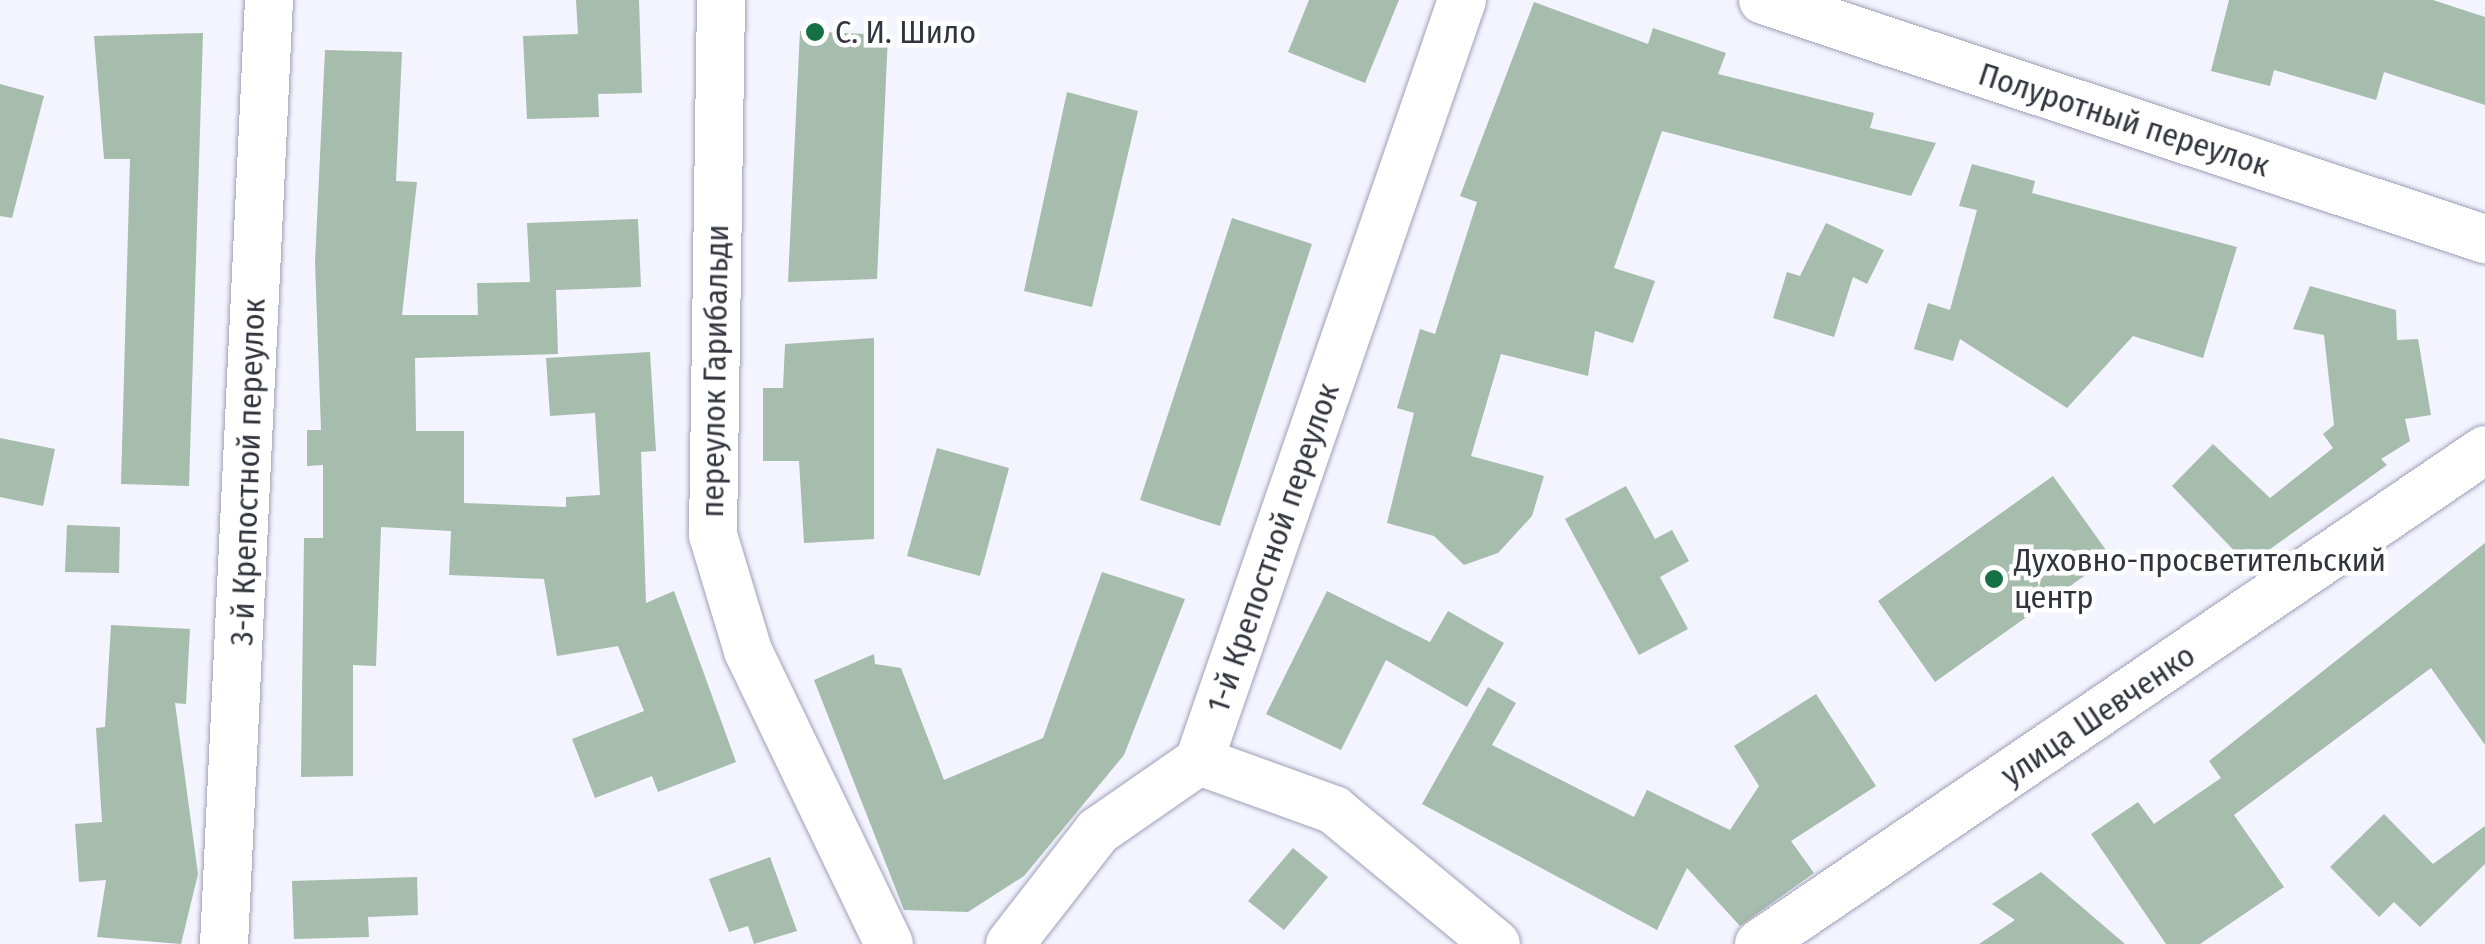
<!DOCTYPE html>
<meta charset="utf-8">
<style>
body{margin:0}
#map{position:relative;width:2485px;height:944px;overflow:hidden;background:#f3f4fe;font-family:"Fira Sans Condensed",sans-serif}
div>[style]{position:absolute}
.building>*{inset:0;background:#a6bcad}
.roads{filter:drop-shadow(0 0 2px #9fa0b6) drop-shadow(0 0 2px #9fa0b6)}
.minor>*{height:48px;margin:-24px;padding:0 24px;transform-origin:24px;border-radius:24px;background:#fff}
.dots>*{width:28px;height:28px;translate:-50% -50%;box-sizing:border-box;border:5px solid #fff;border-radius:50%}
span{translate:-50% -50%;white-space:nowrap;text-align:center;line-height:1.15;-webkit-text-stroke:9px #fff;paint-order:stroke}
.poi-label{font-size:32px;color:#33343d}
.left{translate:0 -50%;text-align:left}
.street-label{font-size:32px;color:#33343d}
</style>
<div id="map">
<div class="building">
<i style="clip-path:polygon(576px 0,639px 0,642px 93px,598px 94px,599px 117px,527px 119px,523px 36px,578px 34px)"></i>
<i style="clip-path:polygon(1309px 0,1399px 0,1365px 83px,1288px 52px)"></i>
<i style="clip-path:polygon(2229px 0,2433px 0,2485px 17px,2485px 105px,2384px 72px,2376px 100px,2274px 70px,2270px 86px,2211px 71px)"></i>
<i style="clip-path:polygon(1534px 2px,1648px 44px,1653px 28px,1726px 53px,1718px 74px,1874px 113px,1870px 128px,1936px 143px,1911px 196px,1662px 131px,1614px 268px,1655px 281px,1633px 343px,1595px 331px,1588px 376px,1501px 354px,1471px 456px,1544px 476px,1532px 516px,1498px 553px,1464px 565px,1434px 536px,1387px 523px,1414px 413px,1397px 408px,1420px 329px,1435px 334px,1477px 202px,1460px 196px)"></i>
<i style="clip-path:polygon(800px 31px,888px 35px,877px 279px,788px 282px)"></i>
<i style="clip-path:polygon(203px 33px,189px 486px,121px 484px,130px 159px,104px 159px,94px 36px)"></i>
<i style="clip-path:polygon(325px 50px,402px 52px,396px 181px,417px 182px,402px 315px,478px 315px,477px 283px,530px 282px,527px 223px,638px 219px,641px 287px,556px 290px,558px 354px,415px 358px,416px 431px,464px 431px,464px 503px,566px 507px,566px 497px,600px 495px,595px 413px,550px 416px,546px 358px,650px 352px,656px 451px,641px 452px,646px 603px,674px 591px,736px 762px,658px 792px,652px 776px,595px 798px,572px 739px,644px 711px,618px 646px,557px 656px,544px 579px,449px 575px,451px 531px,381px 527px,376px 666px,353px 665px,353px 776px,301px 777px,304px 538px,323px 538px,323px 465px,307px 466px,307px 430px,321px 430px,315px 262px)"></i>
<i style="clip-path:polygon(0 84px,44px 96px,12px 218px,0 216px)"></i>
<i style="clip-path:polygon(1067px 92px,1138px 111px,1092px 307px,1024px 291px)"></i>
<i style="clip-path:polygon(1972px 164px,2035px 181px,2032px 193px,2237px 247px,2203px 358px,2133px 336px,2067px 408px,1960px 339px,1953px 361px,1914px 349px,1928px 303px,1950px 310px,1977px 210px,1959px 206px)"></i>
<i style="clip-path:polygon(1232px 218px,1312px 244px,1220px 526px,1140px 500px)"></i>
<i style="clip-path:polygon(1826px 223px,1884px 250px,1867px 284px,1853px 277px,1834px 337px,1773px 318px,1787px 272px,1800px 276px)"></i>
<i style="clip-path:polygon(2310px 286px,2396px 310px,2397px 340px,2418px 339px,2431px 415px,2405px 419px,2410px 441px,2381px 459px,2387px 465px,2248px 565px,2172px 486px,2213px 444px,2270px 498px,2333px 448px,2323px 434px,2334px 425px,2324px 335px,2293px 329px)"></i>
<i style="clip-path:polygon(874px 338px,874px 539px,804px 543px,799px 461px,763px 461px,763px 388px,783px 388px,785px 344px)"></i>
<i style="clip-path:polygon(0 438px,55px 449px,43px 506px,0 497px)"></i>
<i style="clip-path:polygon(937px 448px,1009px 468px,980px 576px,907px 556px)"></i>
<i style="clip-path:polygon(2053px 476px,2111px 557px,1935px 682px,1878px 601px)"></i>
<i style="clip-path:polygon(1626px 486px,1655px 539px,1672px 530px,1689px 561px,1660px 577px,1688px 629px,1639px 655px,1565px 519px)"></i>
<i style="clip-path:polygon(67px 525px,120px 527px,119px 573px,65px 572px)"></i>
<i style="clip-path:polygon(2485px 543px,2485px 745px,2431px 668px,2234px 815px,2284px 887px,2200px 944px,2166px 944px,2091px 834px,2138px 802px,2154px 824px,2221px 778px,2209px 761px)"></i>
<i style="clip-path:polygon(1102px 572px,1185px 599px,1124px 755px,1024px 876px,968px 912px,904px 910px,814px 680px,874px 654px,875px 664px,901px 668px,944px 780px,1043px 738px)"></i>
<i style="clip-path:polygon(1327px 591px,1430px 642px,1448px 611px,1504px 643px,1467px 707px,1386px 660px,1341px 750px,1266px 714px)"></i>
<i style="clip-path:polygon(111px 625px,190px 629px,186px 704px,175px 703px,198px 874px,181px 944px,97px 937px,106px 880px,79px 882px,75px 824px,102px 822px,96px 728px,105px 727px)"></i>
<i style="clip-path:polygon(1488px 687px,1516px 703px,1492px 745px,1634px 817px,1647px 790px,1730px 830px,1759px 786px,1734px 746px,1816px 694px,1876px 786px,1791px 841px,1814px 873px,1740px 926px,1687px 868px,1657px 930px,1422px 804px)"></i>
<i style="clip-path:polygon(2384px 814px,2433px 864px,2485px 826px,2485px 864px,2420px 927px,2394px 902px,2379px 917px,2330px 867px)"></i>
<i style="clip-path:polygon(1293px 848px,1328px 877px,1284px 930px,1248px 901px)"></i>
<i style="clip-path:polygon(770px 857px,797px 931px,754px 944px,748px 926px,729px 932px,709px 879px)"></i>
<i style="clip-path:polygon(2041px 872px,2125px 944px,1979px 944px,2015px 920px,1992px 904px)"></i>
<i style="clip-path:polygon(417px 877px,418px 915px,368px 917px,369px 937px,294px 939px,292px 881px)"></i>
</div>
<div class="roads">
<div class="minor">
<i style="left:721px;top:0;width:535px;rotate:90.86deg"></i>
<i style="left:713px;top:535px;width:121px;rotate:73.2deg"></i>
<i style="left:748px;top:651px;width:325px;rotate:64.3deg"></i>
<i style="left:1763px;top:0;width:761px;rotate:18.32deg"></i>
<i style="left:1199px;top:761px;width:805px;rotate:-70.93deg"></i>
<i style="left:1199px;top:761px;width:144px;rotate:19.9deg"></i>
<i style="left:1334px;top:810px;width:210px;rotate:39.6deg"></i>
<i style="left:224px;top:944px;width:945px;rotate:-87.27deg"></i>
<i style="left:1010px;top:944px;width:143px;rotate:-52.1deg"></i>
<i style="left:1098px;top:831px;width:123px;rotate:-34.7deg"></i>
<i style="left:1759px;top:944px;width:878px;rotate:-34.23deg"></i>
</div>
</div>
<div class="dots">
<i style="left:815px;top:32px;background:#157043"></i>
<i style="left:1994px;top:579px;background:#157043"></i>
</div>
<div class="poi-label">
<span class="left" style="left:835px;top:32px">С. И. Шило</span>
<span class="left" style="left:2014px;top:579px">Духовно-просветительский<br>центр</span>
</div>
<div class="street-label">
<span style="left:2124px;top:120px;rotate:18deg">Полуротный переулок</span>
<span style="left:715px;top:371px;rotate:-89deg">переулок Гарибальди</span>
<span style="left:248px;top:472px;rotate:-88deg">3-й Крепостной переулок</span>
<span style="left:1273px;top:548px;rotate:-71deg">1-й Крепостной переулок</span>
<span style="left:2098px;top:715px;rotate:-34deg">улица Шевченко</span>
</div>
</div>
